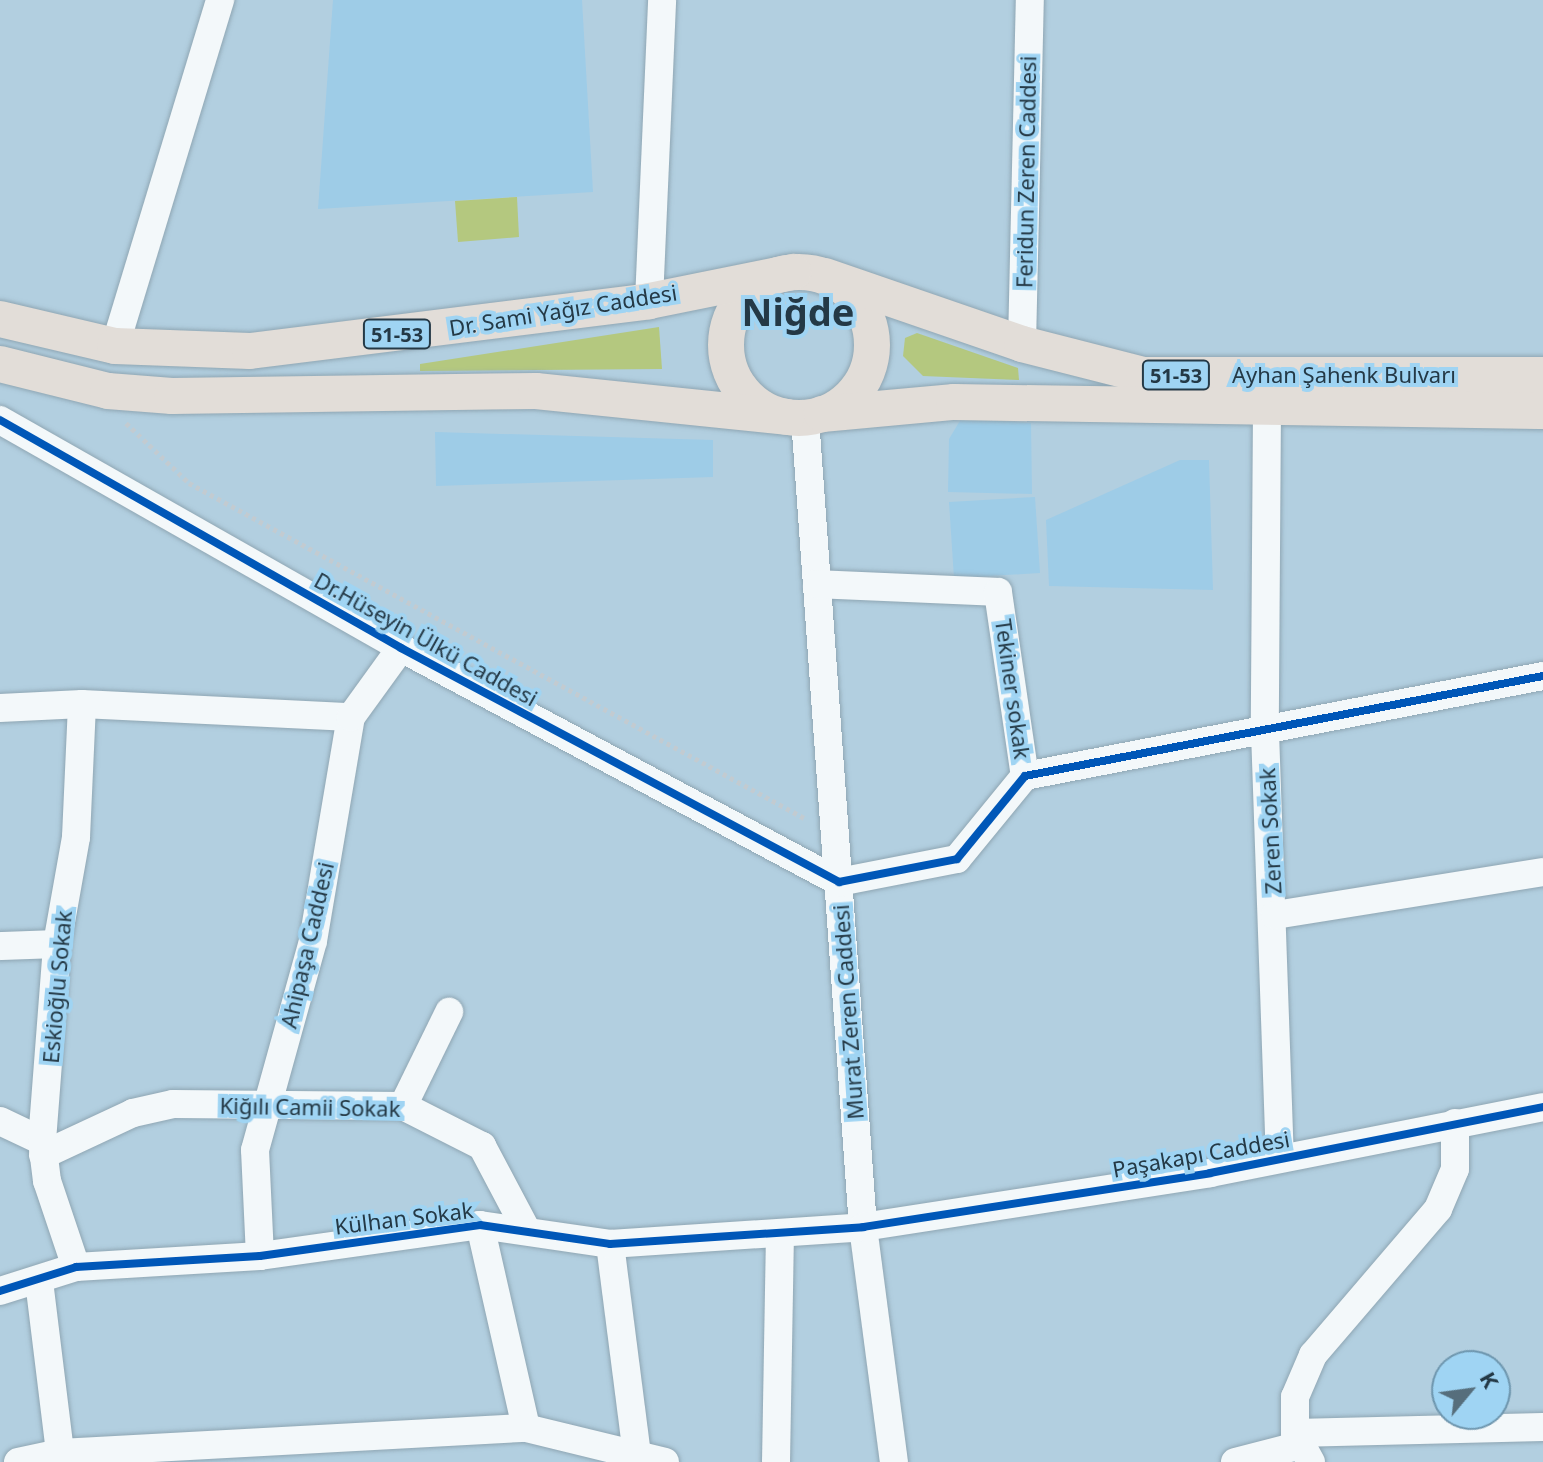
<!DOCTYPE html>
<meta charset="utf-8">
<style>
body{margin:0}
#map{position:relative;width:1543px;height:1462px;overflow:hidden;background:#b2cfe0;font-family:"Noto Sans",sans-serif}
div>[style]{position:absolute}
.built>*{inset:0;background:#9ecce7}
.green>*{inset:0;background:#b4c87f}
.path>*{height:5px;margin-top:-2.5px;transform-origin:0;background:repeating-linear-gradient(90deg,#c2cbd1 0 4px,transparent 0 8px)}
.roads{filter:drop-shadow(0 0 2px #8fa6b3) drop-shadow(0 0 2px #8fa6b3)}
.minor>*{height:28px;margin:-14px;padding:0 14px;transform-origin:14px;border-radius:14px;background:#f3f8fa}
.major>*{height:36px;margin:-18px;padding:0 18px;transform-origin:18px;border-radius:18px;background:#e2ddd8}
.major>.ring{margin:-18px;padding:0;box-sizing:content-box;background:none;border:36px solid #e2ddd8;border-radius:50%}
.cycleway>*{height:8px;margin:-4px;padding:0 4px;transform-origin:4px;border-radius:4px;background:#0057b8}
span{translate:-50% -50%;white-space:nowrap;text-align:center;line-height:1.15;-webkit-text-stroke:8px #9fd4f3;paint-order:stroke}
.shield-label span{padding:2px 6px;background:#9fd4f3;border:2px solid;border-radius:6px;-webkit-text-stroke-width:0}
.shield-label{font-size:20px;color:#243946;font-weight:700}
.street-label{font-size:22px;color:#243946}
.town-label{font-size:38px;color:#243946;font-weight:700}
.north{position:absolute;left:1431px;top:1350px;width:80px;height:80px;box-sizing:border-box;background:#9fd4f3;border:2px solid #6e96ae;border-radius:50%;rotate:61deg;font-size:22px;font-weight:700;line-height:32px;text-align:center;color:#243946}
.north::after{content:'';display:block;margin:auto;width:28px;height:36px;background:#566e7c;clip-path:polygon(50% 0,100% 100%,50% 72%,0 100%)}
</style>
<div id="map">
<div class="built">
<i style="clip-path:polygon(333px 0,582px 0,593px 192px,318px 209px)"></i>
<i style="clip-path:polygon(961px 419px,1031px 423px,1032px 494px,948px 492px,949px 439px)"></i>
<i style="clip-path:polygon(435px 432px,713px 440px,713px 477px,436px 486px)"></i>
<i style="clip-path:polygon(1180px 460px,1209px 460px,1213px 590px,1049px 586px,1046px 520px)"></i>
<i style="clip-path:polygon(1035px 497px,1040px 573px,954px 578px,949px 502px)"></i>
</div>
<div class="green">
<i style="clip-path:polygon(517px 197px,519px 237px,458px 242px,455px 201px)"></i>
<i style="clip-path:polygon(659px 327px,662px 369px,420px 371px,420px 364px)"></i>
<i style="clip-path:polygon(917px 333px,1018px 368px,1019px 380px,923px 376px,903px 356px,905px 338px)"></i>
</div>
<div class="path">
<i style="left:126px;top:423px;width:87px;rotate:43.6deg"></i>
<i style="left:189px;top:483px;width:703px;rotate:28.57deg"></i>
</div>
<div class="roads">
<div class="minor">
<i style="left:649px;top:301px;width:301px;rotate:-87.5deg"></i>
<i style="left:1022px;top:344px;width:344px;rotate:-88.7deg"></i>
<i style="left:115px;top:346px;width:362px;rotate:-73.1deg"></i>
<i style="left:1267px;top:407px;width:325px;rotate:90.4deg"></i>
<i style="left:1265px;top:732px;width:426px;rotate:88deg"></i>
<i style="left:805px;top:418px;width:811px;rotate:85.9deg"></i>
<i style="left:863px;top:1227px;width:237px;rotate:82.5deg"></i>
<i style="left:0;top:420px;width:461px;rotate:29.6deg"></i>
<i style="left:401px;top:648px;width:497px;rotate:28.1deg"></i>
<i style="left:839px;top:882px;width:120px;rotate:-11deg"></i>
<i style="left:957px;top:859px;width:107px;rotate:-50.7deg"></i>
<i style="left:1025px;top:776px;width:528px;rotate:-10.93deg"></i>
<i style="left:817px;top:584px;width:181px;rotate:2.5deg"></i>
<i style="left:998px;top:592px;width:186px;rotate:81.7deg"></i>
<i style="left:0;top:708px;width:82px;rotate:-2.8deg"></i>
<i style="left:82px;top:704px;width:269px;rotate:2.8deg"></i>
<i style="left:1275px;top:915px;width:271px;rotate:-9.1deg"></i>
<i style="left:0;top:946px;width:57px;rotate:-2deg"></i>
<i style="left:403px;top:1106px;width:105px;rotate:-63.9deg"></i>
<i style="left:0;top:1121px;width:47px;rotate:25.5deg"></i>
<i style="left:43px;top:1155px;width:99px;rotate:-25deg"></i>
<i style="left:133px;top:1113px;width:41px;rotate:-12.7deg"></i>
<i style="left:173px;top:1104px;width:230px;rotate:0.5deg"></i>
<i style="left:403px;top:1106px;width:89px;rotate:26.9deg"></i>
<i style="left:482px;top:1146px;width:96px;rotate:62.1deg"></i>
<i style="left:480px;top:1225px;width:208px;rotate:77.2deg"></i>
<i style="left:610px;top:1244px;width:213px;rotate:82.7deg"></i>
<i style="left:260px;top:1256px;width:106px;rotate:-92.7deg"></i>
<i style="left:255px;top:1150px;width:217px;rotate:-74.5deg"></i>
<i style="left:313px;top:941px;width:227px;rotate:-80.4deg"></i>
<i style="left:351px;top:717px;width:85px;rotate:-54.1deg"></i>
<i style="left:76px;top:1267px;width:91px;rotate:-108.6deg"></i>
<i style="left:47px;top:1181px;width:40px;rotate:-97.1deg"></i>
<i style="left:42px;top:1141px;width:198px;rotate:-85.6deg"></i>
<i style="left:57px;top:944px;width:109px;rotate:-79.9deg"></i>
<i style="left:76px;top:837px;width:133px;rotate:-87.4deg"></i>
<i style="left:39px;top:1281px;width:173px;rotate:83deg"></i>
<i style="left:60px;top:1453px;width:467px;rotate:-3.1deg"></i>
<i style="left:526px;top:1428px;width:143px;rotate:13.7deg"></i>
<i style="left:0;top:1291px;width:80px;rotate:-17.5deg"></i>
<i style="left:76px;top:1267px;width:184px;rotate:-3.4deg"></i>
<i style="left:260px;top:1256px;width:222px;rotate:-8deg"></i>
<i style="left:480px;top:1225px;width:131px;rotate:8.3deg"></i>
<i style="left:610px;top:1244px;width:254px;rotate:-3.8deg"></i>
<i style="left:863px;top:1227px;width:351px;rotate:-8.8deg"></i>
<i style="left:1210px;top:1173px;width:339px;rotate:-11.2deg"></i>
<i style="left:1295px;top:1433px;width:248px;rotate:-1.4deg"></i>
<i style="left:18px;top:1462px;width:43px;rotate:-12.1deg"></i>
<i style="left:776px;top:1462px;width:227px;rotate:-89deg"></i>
<i style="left:1235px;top:1462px;width:68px;rotate:-14.4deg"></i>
<i style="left:1311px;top:1462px;width:33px;rotate:-119deg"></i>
<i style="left:1295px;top:1433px;width:36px;rotate:-90deg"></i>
<i style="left:1295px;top:1397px;width:46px;rotate:-66.8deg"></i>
<i style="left:1313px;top:1355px;width:192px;rotate:-49.4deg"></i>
<i style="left:1438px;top:1209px;width:43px;rotate:-67deg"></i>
<i style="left:1455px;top:1169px;width:46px;rotate:-90deg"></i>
</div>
<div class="major">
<i class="ring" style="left:726px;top:272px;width:110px;height:110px"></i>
<i style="left:825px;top:276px;width:208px;rotate:19deg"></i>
<i style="left:1022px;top:344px;width:126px;rotate:14.3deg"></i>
<i style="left:1144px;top:375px;width:399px"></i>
<i style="left:0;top:319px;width:118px;rotate:13.2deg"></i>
<i style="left:115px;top:346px;width:135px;rotate:2.1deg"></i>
<i style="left:250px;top:351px;width:402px;rotate:-7.1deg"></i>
<i style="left:649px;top:301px;width:147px;rotate:-11.4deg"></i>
<i style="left:0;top:364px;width:111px;rotate:14deg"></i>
<i style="left:108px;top:391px;width:64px;rotate:4.5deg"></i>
<i style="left:172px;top:396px;width:364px;rotate:-0.8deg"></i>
<i style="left:536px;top:391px;width:252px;rotate:5.9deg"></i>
<i style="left:822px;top:414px;width:133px;rotate:-5.2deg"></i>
<i style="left:954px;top:402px;width:589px;rotate:0.88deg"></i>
</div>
</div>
<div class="cycleway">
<i style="left:0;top:420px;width:461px;rotate:29.6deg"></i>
<i style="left:401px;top:648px;width:497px;rotate:28.1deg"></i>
<i style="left:839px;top:882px;width:120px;rotate:-11deg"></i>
<i style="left:957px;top:859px;width:107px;rotate:-50.7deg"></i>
<i style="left:1025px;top:776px;width:528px;rotate:-10.93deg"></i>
<i style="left:0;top:1291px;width:80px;rotate:-17.5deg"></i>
<i style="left:76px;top:1267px;width:184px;rotate:-3.4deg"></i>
<i style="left:260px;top:1256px;width:222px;rotate:-8deg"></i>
<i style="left:480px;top:1225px;width:131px;rotate:8.3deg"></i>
<i style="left:610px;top:1244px;width:254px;rotate:-3.8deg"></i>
<i style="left:863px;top:1227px;width:351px;rotate:-8.8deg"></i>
<i style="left:1210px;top:1173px;width:339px;rotate:-11.2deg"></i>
</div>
<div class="shield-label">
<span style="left:397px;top:334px">51-53</span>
<span style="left:1176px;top:375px">51-53</span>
</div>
<div class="street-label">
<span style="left:1026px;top:172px;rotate:-89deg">Feridun Zeren Caddesi</span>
<span style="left:563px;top:310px;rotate:-9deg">Dr. Sami Yağız Caddesi</span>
<span style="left:1344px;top:375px">Ayhan Şahenk Bulvarı</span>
<span style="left:426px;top:639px;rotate:29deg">Dr.Hüseyin Ülkü Caddesi</span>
<span style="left:1013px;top:689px;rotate:82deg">Tekiner sokak</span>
<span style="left:1270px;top:831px;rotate:-93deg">Zeren Sokak</span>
<span style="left:307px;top:945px;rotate:-77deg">Ahipaşa Caddesi</span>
<span style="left:57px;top:987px;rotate:-85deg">Eskioğlu Sokak</span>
<span style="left:848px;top:1012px;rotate:-94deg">Murat Zeren Caddesi</span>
<span style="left:310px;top:1107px;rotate:1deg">Kiğılı Camii Sokak</span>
<span style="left:1201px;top:1154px;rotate:-10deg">Paşakapı Caddesi</span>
<span style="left:404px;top:1218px;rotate:-7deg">Külhan Sokak</span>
</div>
<div class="town-label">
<span style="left:798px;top:312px">Niğde</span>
</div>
<div class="north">K</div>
</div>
